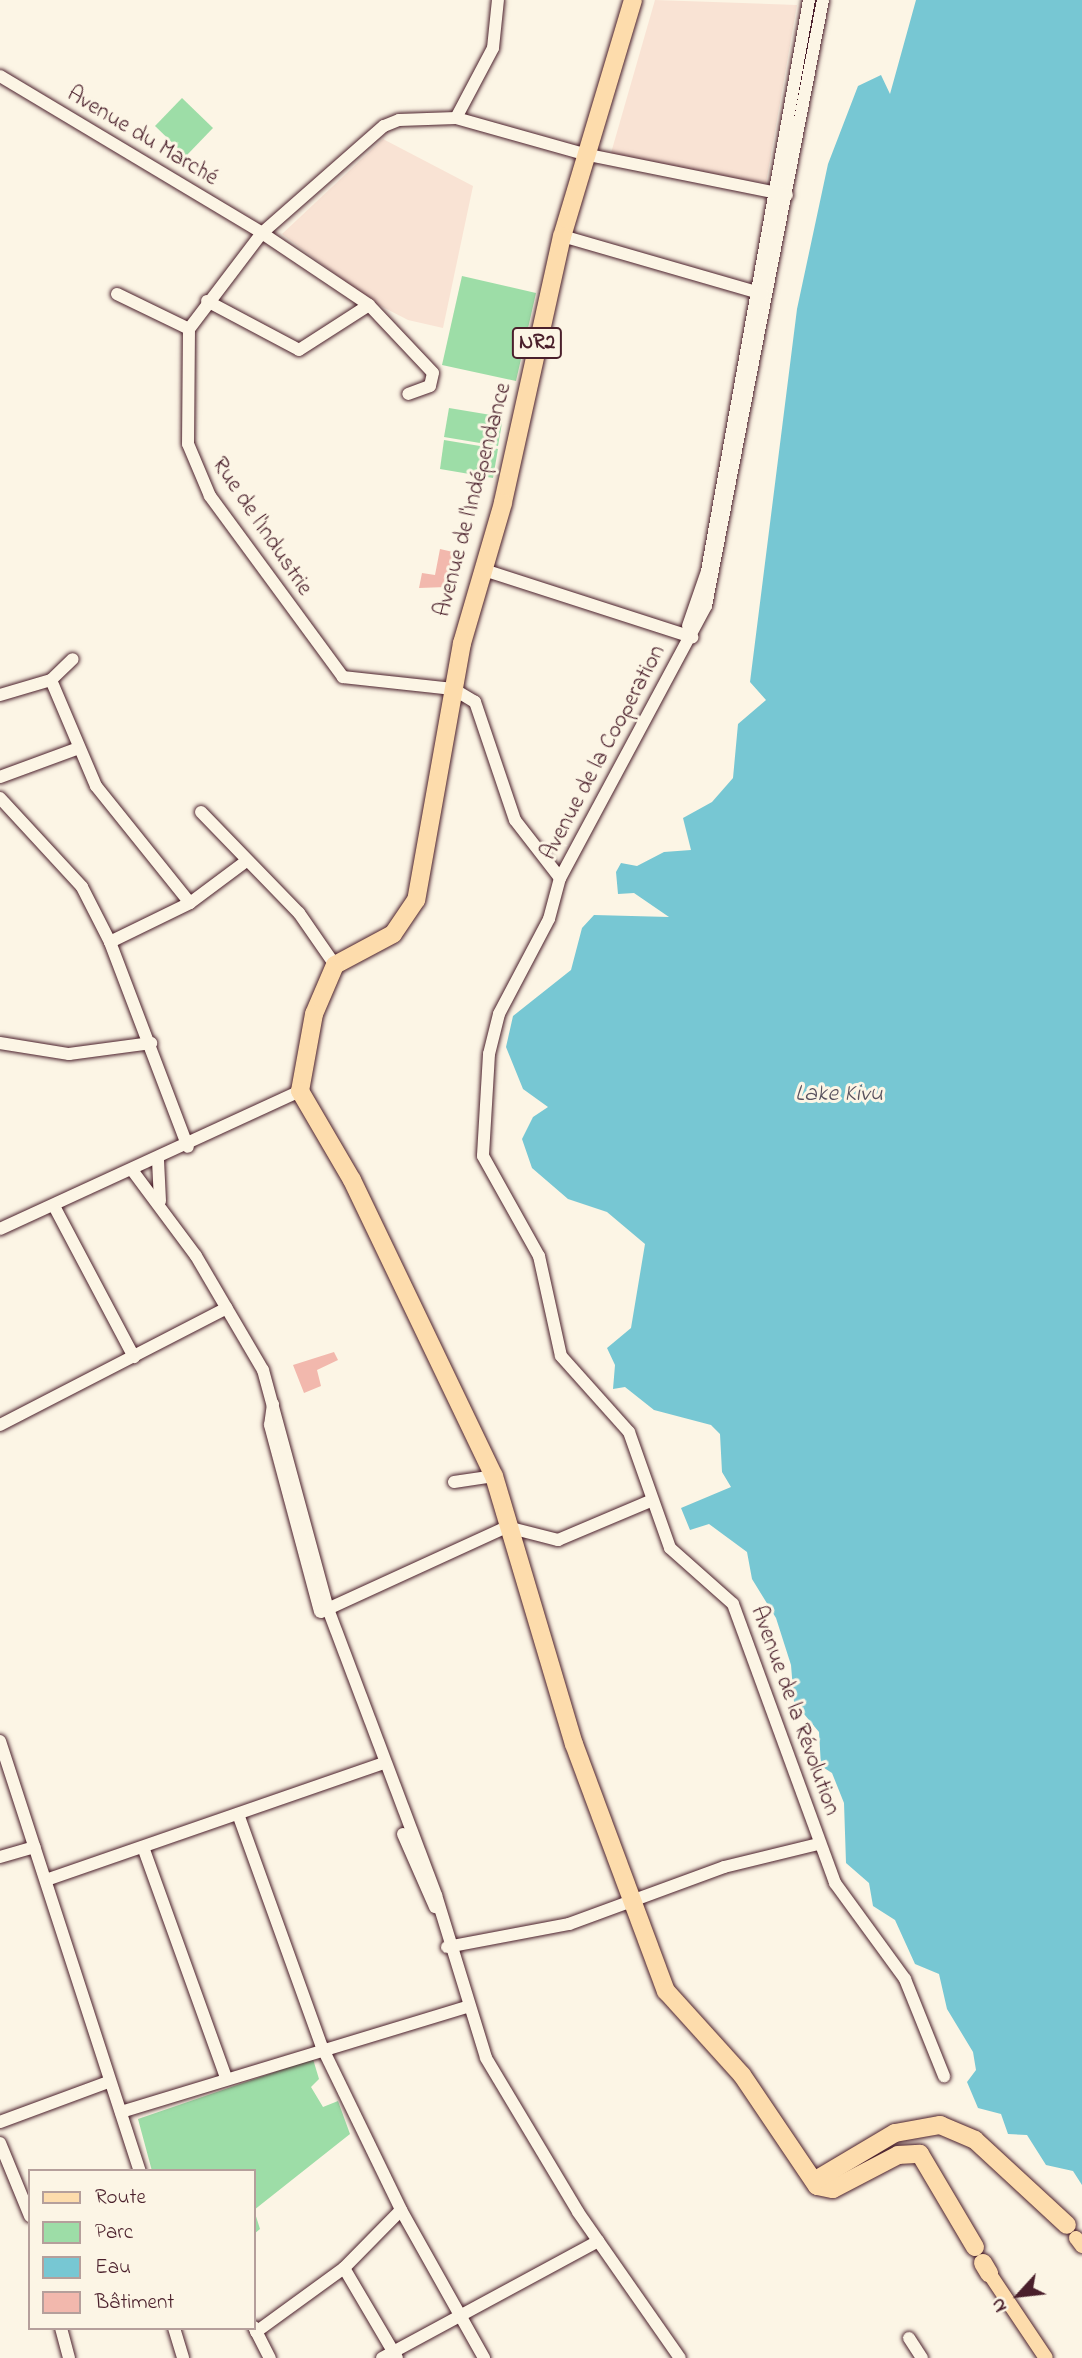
<!DOCTYPE html>
<meta charset="utf-8">
<style>
body{margin:0}
#map{position:relative;width:1082px;height:2358px;overflow:hidden;background:#fcf5e5;font-family:"Indie Flower",sans-serif}
div>[style]{position:absolute}
.built>*{inset:0;background:#f9e3d4}
.green>*{inset:0;background:#9ddda7}
.water>*{inset:0;background:#77c7d3}
.building>*{inset:0;background:#f2b8ad}
.roads{filter:drop-shadow(0 0 2px #4a1f2b) drop-shadow(0 0 2px #4a1f2b)}
.minor>*{height:12px;margin:-6px;padding:0 6px;transform-origin:6px;border-radius:6px;background:#fcf5e5}
.major>*{height:14px;margin:-7px;padding:0 7px;transform-origin:7px;border-radius:7px;background:#fddcac}
.highway>*{height:18px;margin:-9px;padding:0 9px;transform-origin:9px;border-radius:9px;background:#fddcac}
span{translate:-50% -50%;white-space:nowrap;text-align:center;line-height:1.15;-webkit-text-stroke:6px #fcf5e5;paint-order:stroke}
.shield-label span{padding:2px 5px;background:#fcf5e5;border:2px solid;border-radius:5px;-webkit-text-stroke-width:0}
.shield-label{font-size:21px;color:#4a1f2b;font-weight:700}
.street-label{font-size:23px;color:#4a1f2b}
.water-label{font-size:24px;color:#58515d;font-style:italic}
.legend{position:absolute;left:28px;top:2169px;width:228px;height:161px;box-sizing:border-box;background:#fcf5e5;border:2px solid #b59f9b;margin:0;padding:9px 12px;list-style:none;font-size:21px;color:#4a1f2b}
.legend li{display:flex;align-items:center;gap:14px;height:35px}
.legend b{width:35px;border:2px solid #b59f9b}
.north{position:absolute;left:984px;top:2260px;width:70px;height:70px;-webkit-text-stroke:5px #fcf5e5;paint-order:stroke;rotate:243deg;font-size:19px;font-weight:700;line-height:28px;text-align:center;color:#4a1f2b}
.north::after{content:'';display:block;margin:auto;width:24px;height:32px;background:#4a1f2b;clip-path:polygon(50% 0,100% 100%,50% 72%,0 100%)}
</style>
<div id="map">
<div class="built">
<i style="clip-path:polygon(655px 0,797px 5px,766px 183px,609px 160px)"></i>
<i style="clip-path:polygon(383px 139px,473px 186px,443px 328px,408px 320px,371px 301px,282px 234px)"></i>
</div>
<div class="green">
<i style="clip-path:polygon(182px 98px,213px 128px,186px 156px,155px 126px)"></i>
<i style="clip-path:polygon(462px 276px,536px 293px,516px 381px,442px 365px)"></i>
<i style="clip-path:polygon(449px 408px,503px 417px,498px 446px,444px 437px)"></i>
<i style="clip-path:polygon(444px 440px,498px 449px,493px 478px,440px 469px)"></i>
<i style="clip-path:polygon(313px 2059px,319px 2079px,311px 2087px,323px 2107px,338px 2101px,350px 2134px,254px 2210px,260px 2229px,254px 2234px,254px 2171px,152px 2171px,138px 2119px)"></i>
</div>
<div class="water">
<i style="clip-path:polygon(916px 0,1082px 0,1082px 2185px,1073px 2171px,1046px 2165px,1027px 2135px,1008px 2134px,1001px 2114px,978px 2108px,967px 2082px,976px 2070px,973px 2052px,947px 2009px,939px 1974px,915px 1964px,895px 1920px,873px 1906px,869px 1883px,846px 1863px,844px 1803px,832px 1773px,821px 1766px,819px 1732px,794px 1702px,791px 1665px,776px 1618px,752px 1579px,747px 1552px,709px 1524px,690px 1530px,681px 1508px,731px 1487px,722px 1472px,720px 1434px,711px 1425px,654px 1410px,625px 1387px,613px 1389px,615px 1365px,607px 1348px,631px 1328px,645px 1244px,607px 1212px,568px 1199px,532px 1168px,522px 1139px,533px 1117px,548px 1107px,523px 1089px,506px 1047px,513px 1016px,571px 970px,582px 928px,594px 915px,669px 917px,634px 893px,618px 894px,616px 872px,621px 863px,637px 866px,664px 852px,691px 850px,683px 818px,712px 802px,733px 778px,738px 724px,766px 700px,750px 682px,797px 309px,828px 164px,858px 86px,881px 75px,890px 94px)"></i>
</div>
<div class="building">
<i style="clip-path:polygon(440px 549px,453px 552px,446px 587px,419px 588px,422px 573px,435px 575px)"></i>
<i style="clip-path:polygon(334px 1352px,338px 1360px,317px 1370px,321px 1386px,304px 1393px,293px 1365px)"></i>
</div>
<div class="roads">
<div class="minor">
<i style="left:823px;top:0;width:617px;rotate:100.93deg"></i>
<i style="left:706px;top:606px;width:309px;rotate:118.2deg"></i>
<i style="left:560px;top:878px;width:42px;rotate:105deg"></i>
<i style="left:549px;top:919px;width:107px;rotate:117.8deg"></i>
<i style="left:499px;top:1014px;width:41px;rotate:104deg"></i>
<i style="left:489px;top:1054px;width:102px;rotate:93.4deg"></i>
<i style="left:483px;top:1156px;width:115px;rotate:60.8deg"></i>
<i style="left:539px;top:1256px;width:102px;rotate:77.6deg"></i>
<i style="left:561px;top:1356px;width:102px;rotate:48.2deg"></i>
<i style="left:629px;top:1432px;width:123px;rotate:70.5deg"></i>
<i style="left:670px;top:1548px;width:84px;rotate:41.6deg"></i>
<i style="left:733px;top:1604px;width:297px;rotate:69.9deg"></i>
<i style="left:835px;top:1883px;width:119px;rotate:53.9deg"></i>
<i style="left:905px;top:1979px;width:105px;rotate:68.1deg"></i>
<i style="left:0;top:76px;width:305px;rotate:30.9deg"></i>
<i style="left:262px;top:233px;width:129px;rotate:33.9deg"></i>
<i style="left:369px;top:305px;width:93px;rotate:46.7deg"></i>
<i style="left:433px;top:373px;width:13px;rotate:103deg"></i>
<i style="left:430px;top:386px;width:23px;rotate:160deg"></i>
<i style="left:456px;top:118px;width:79px;rotate:-62.1deg"></i>
<i style="left:493px;top:48px;width:48px;rotate:-84.1deg"></i>
<i style="left:562px;top:236px;width:209px;rotate:16.1deg"></i>
<i style="left:117px;top:294px;width:80px;rotate:25.9deg"></i>
<i style="left:207px;top:301px;width:104px;rotate:28deg"></i>
<i style="left:299px;top:350px;width:83px;rotate:-32.7deg"></i>
<i style="left:484px;top:570px;width:219px;rotate:17.9deg"></i>
<i style="left:688px;top:626px;width:58px;rotate:-70.9deg"></i>
<i style="left:707px;top:571px;width:580px;rotate:-79.87deg"></i>
<i style="left:51px;top:680px;width:115px;rotate:67deg"></i>
<i style="left:96px;top:786px;width:150px;rotate:51.2deg"></i>
<i style="left:0;top:695px;width:53px;rotate:-16.4deg"></i>
<i style="left:51px;top:680px;width:30px;rotate:-44deg"></i>
<i style="left:0;top:777px;width:84px;rotate:-20.2deg"></i>
<i style="left:0;top:798px;width:121px;rotate:47.3deg"></i>
<i style="left:82px;top:887px;width:62px;rotate:63deg"></i>
<i style="left:110px;top:942px;width:219px;rotate:69.2deg"></i>
<i style="left:201px;top:812px;width:141px;rotate:45.9deg"></i>
<i style="left:299px;top:913px;width:63px;rotate:55.3deg"></i>
<i style="left:560px;top:878px;width:73px;rotate:-127.8deg"></i>
<i style="left:515px;top:820px;width:125px;rotate:-108.7deg"></i>
<i style="left:475px;top:702px;width:26px;rotate:-149deg"></i>
<i style="left:453px;top:689px;width:111px;rotate:-173.8deg"></i>
<i style="left:343px;top:677px;width:225px;rotate:-126.3deg"></i>
<i style="left:210px;top:496px;width:56px;rotate:-112.9deg"></i>
<i style="left:188px;top:444px;width:115px;rotate:-89.5deg"></i>
<i style="left:189px;top:329px;width:121px;rotate:-52.8deg"></i>
<i style="left:262px;top:233px;width:162px;rotate:-41.3deg"></i>
<i style="left:384px;top:126px;width:16px;rotate:-22deg"></i>
<i style="left:399px;top:120px;width:57px;rotate:-2deg"></i>
<i style="left:456px;top:118px;width:133px;rotate:15.7deg"></i>
<i style="left:584px;top:154px;width:207px;rotate:11.4deg"></i>
<i style="left:110px;top:942px;width:89px;rotate:-26deg"></i>
<i style="left:190px;top:903px;width:69px;rotate:-36.7deg"></i>
<i style="left:0;top:1043px;width:70px;rotate:9.1deg"></i>
<i style="left:69px;top:1054px;width:83px;rotate:-7.6deg"></i>
<i style="left:158px;top:1160px;width:41px;rotate:87.2deg"></i>
<i style="left:132px;top:1170px;width:107px;rotate:53.3deg"></i>
<i style="left:196px;top:1256px;width:132px;rotate:59.6deg"></i>
<i style="left:263px;top:1370px;width:248px;rotate:74.8deg"></i>
<i style="left:328px;top:1609px;width:306px;rotate:69.3deg"></i>
<i style="left:436px;top:1895px;width:170px;rotate:72.9deg"></i>
<i style="left:486px;top:2058px;width:179px;rotate:59.1deg"></i>
<i style="left:578px;top:2212px;width:178px;rotate:55.1deg"></i>
<i style="left:54px;top:1206px;width:171px;rotate:62.1deg"></i>
<i style="left:0;top:1229px;width:330px;rotate:-24.7deg"></i>
<i style="left:273px;top:1404px;width:21px;rotate:98deg"></i>
<i style="left:270px;top:1425px;width:193px;rotate:75deg"></i>
<i style="left:0;top:1425px;width:255px;rotate:-27.3deg"></i>
<i style="left:454px;top:1482px;width:40px;rotate:-8.5deg"></i>
<i style="left:321px;top:1612px;width:205px;rotate:-24.6deg"></i>
<i style="left:507px;top:1527px;width:53px;rotate:14.3deg"></i>
<i style="left:558px;top:1540px;width:98px;rotate:-22.9deg"></i>
<i style="left:0;top:1741px;width:452px;rotate:72deg"></i>
<i style="left:238px;top:1814px;width:248px;rotate:70.2deg"></i>
<i style="left:322px;top:2047px;width:181px;rotate:64.1deg"></i>
<i style="left:401px;top:2210px;width:170px;rotate:60.7deg"></i>
<i style="left:403px;top:1834px;width:80px;rotate:66.3deg"></i>
<i style="left:143px;top:1847px;width:245px;rotate:70.2deg"></i>
<i style="left:0;top:1857px;width:36px;rotate:-16deg"></i>
<i style="left:46px;top:1880px;width:358px;rotate:-19.1deg"></i>
<i style="left:447px;top:1947px;width:124px;rotate:-10.7deg"></i>
<i style="left:569px;top:1924px;width:165px;rotate:-20.2deg"></i>
<i style="left:724px;top:1867px;width:97px;rotate:-13.7deg"></i>
<i style="left:121px;top:2112px;width:362px;rotate:-16.9deg"></i>
<i style="left:0;top:2122px;width:115px;rotate:-20.3deg"></i>
<i style="left:0;top:2143px;width:79px;rotate:67.7deg"></i>
<i style="left:344px;top:2268px;width:104px;rotate:59.5deg"></i>
<i style="left:254px;top:2327px;width:35px;rotate:63deg"></i>
<i style="left:61px;top:2328px;width:31px;rotate:75deg"></i>
<i style="left:174px;top:2328px;width:31px;rotate:73deg"></i>
<i style="left:256px;top:2332px;width:109px;rotate:-36deg"></i>
<i style="left:344px;top:2268px;width:81px;rotate:-45.5deg"></i>
<i style="left:909px;top:2338px;width:24px;rotate:57deg"></i>
<i style="left:382px;top:2358px;width:246px;rotate:-28.4deg"></i>
</div>
<div class="major">
<i style="left:1076px;top:2238px;width:10px;rotate:53deg"></i>
<i style="left:989px;top:2273px;width:102px;rotate:56.2deg"></i>
</div>
<div class="highway">
<i style="left:633px;top:0;width:246px;rotate:106.7deg"></i>
<i style="left:562px;top:236px;width:273px;rotate:102.5deg"></i>
<i style="left:503px;top:503px;width:146px;rotate:106.3deg"></i>
<i style="left:462px;top:643px;width:261px;rotate:100.1deg"></i>
<i style="left:416px;top:900px;width:41px;rotate:124.1deg"></i>
<i style="left:393px;top:934px;width:66px;rotate:151.9deg"></i>
<i style="left:335px;top:965px;width:53px;rotate:113.2deg"></i>
<i style="left:314px;top:1014px;width:78px;rotate:100.3deg"></i>
<i style="left:300px;top:1091px;width:103px;rotate:59.7deg"></i>
<i style="left:352px;top:1180px;width:328px;rotate:64.4deg"></i>
<i style="left:494px;top:1476px;width:280px;rotate:73.4deg"></i>
<i style="left:574px;top:1744px;width:264px;rotate:69.6deg"></i>
<i style="left:666px;top:1991px;width:113px;rotate:47.9deg"></i>
<i style="left:742px;top:2075px;width:134px;rotate:56deg"></i>
<i style="left:817px;top:2186px;width:16px;rotate:11deg"></i>
<i style="left:833px;top:2189px;width:73px;rotate:-27.6deg"></i>
<i style="left:898px;top:2155px;width:22px;rotate:-3deg"></i>
<i style="left:920px;top:2154px;width:108px;rotate:59.4deg"></i>
<i style="left:814px;top:2181px;width:94px;rotate:-30.7deg"></i>
<i style="left:895px;top:2133px;width:46px;rotate:-10.1deg"></i>
<i style="left:940px;top:2125px;width:38px;rotate:23deg"></i>
<i style="left:975px;top:2140px;width:125px;rotate:42.7deg"></i>
<i style="left:983px;top:2263px;width:12px;rotate:59deg"></i>
</div>
</div>
<div class="shield-label">
<span style="left:537px;top:343px">NR2</span>
</div>
<div class="street-label">
<span style="left:142px;top:137px;rotate:31deg">Avenue du Marché</span>
<span style="left:474px;top:500px;rotate:-75deg">Avenue de l'Indépendance</span>
<span style="left:261px;top:527px;rotate:56deg">Rue de l'Industrie</span>
<span style="left:604px;top:753px;rotate:-62deg">Avenue de la Cooperation</span>
<span style="left:794px;top:1711px;rotate:70deg">Avenue de la Révolution</span>
</div>
<div class="water-label">
<span style="left:839px;top:1095px">Lake Kivu</span>
</div>
<ul class="legend">
<li><b style="height:9px;background:#fddcac"></b>Route</li>
<li><b style="height:19px;background:#9ddda7"></b>Parc</li>
<li><b style="height:19px;background:#77c7d3"></b>Eau</li>
<li><b style="height:19px;background:#f2b8ad"></b>Bâtiment</li>
</ul>
<div class="north">N</div>
</div>
